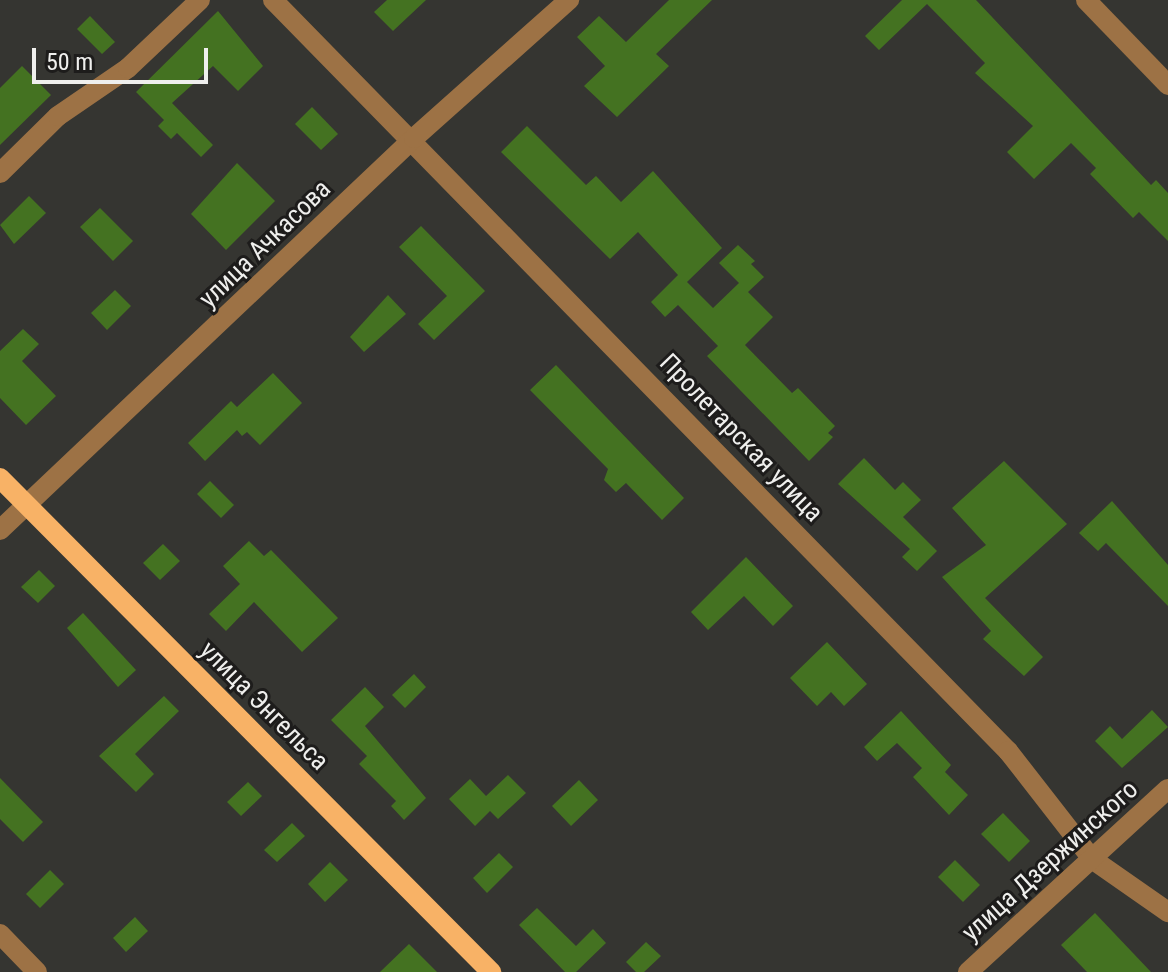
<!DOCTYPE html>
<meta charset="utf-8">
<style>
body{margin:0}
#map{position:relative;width:1168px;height:972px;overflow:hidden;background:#353531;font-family:"Roboto Condensed",sans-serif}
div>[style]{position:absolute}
.building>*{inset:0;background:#447221}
.minor>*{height:20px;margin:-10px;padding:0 10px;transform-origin:10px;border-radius:10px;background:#9d7245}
.major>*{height:20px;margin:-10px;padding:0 10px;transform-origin:10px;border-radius:10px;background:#f8b266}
span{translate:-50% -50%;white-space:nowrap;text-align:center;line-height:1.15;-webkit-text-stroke:6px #1d1c1b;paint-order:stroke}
.street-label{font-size:26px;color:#efefed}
.scale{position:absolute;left:32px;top:48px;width:176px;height:36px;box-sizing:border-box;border:4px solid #efefed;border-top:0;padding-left:10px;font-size:24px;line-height:28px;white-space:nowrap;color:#efefed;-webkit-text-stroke:6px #1d1c1b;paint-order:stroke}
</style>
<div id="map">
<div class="building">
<i style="clip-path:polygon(387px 0,426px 0,393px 31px,374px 12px)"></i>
<i style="clip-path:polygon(669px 0,712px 0,656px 54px,669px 66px,617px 117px,584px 86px,605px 66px,577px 37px,599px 16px,626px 42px)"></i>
<i style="clip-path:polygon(902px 0,976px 0,1151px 185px,1156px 180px,1168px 193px,1168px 241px,1139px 212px,1133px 218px,1090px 174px,1096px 168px,1071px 143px,1034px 179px,1007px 152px,1033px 126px,975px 73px,985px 63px,927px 4px,879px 50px,865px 36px)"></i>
<i style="clip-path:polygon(218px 11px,263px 66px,238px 91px,213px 66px,172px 103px,213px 145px,201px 157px,177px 133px,171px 139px,158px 126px,164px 120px,136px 92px)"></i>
<i style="clip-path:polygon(90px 16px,115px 42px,102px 54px,77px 29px)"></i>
<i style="clip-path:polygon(22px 66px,51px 95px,0 145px,0 88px)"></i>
<i style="clip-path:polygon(312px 107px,338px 134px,321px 150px,295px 124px)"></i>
<i style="clip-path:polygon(527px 126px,586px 185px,596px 176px,621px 202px,653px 171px,722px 248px,687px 282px,713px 308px,739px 283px,719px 263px,738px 245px,755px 261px,751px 264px,764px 277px,748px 292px,773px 317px,745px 345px,792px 393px,798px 388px,835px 426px,828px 433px,833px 437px,809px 461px,707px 356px,718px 346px,678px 305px,665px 317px,651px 302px,678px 275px,638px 232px,610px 259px,501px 152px)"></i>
<i style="clip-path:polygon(237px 163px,275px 201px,226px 250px,191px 214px)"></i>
<i style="clip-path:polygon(29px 196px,46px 213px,14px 244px,0 225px)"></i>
<i style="clip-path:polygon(100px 208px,133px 241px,113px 261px,80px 227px)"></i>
<i style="clip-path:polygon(421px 226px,485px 291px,434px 340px,418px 324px,447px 296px,399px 247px)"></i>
<i style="clip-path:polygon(115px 290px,131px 306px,107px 330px,91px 313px)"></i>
<i style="clip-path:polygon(388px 295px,406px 314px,364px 352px,350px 337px)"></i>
<i style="clip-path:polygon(23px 329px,39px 344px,22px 361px,56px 396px,26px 425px,0 398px,0 351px)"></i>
<i style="clip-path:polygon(556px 365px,684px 498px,662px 520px,626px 483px,616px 492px,604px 480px,608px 469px,530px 390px)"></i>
<i style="clip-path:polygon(273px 373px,302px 403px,260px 445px,247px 432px,242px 436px,237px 430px,205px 461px,188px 443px,231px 401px,237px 407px)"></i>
<i style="clip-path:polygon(864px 458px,895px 490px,903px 482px,921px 500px,903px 517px,937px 551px,917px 571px,902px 557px,910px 549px,838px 484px)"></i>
<i style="clip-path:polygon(1004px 461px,1067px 524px,985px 598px,1043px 657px,1024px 676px,983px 639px,991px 631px,942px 577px,986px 545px,952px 508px)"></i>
<i style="clip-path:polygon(210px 481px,234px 505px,221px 518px,197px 494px)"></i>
<i style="clip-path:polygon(1112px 501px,1168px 565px,1168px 606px,1106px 543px,1098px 551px,1079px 533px)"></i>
<i style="clip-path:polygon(249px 541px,264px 556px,271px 550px,338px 618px,302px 652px,254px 602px,226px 631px,209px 614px,240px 584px,223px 566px)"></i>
<i style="clip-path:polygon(163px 544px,180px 561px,160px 580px,143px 563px)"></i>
<i style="clip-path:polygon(746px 557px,793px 606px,773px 626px,744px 596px,708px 630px,691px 612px)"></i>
<i style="clip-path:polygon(39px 570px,55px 586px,38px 603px,21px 587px)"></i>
<i style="clip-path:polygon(83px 613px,136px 670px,118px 687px,67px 628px)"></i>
<i style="clip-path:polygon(827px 642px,867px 684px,844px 706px,831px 692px,817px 706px,790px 678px)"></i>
<i style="clip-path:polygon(414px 674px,426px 687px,405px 708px,392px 695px)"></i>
<i style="clip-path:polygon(365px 687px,384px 707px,365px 726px,426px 798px,404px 820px,391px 806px,396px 801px,359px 764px,367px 756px,331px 720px)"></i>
<i style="clip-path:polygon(164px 696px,179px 711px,135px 754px,154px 774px,136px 792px,99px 756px)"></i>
<i style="clip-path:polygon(1152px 710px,1168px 727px,1122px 768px,1095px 741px,1110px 726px,1122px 739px)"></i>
<i style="clip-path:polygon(901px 711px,951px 765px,945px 772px,968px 795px,949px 815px,913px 777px,922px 768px,897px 743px,877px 761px,864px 747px)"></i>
<i style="clip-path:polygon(508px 775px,526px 793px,498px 819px,490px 811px,475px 826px,449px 799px,470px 779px,486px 796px)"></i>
<i style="clip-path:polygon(0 778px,43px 822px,23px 842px,0 819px)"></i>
<i style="clip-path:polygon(579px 780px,598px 800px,571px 826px,552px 806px)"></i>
<i style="clip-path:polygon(248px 782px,262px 796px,241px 816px,227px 802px)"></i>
<i style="clip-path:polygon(1003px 813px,1030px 841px,1009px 862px,981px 834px)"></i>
<i style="clip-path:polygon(292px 823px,305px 836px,277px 862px,264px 850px)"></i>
<i style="clip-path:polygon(499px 853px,513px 867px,487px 893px,473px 878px)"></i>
<i style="clip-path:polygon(955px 860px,980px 885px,963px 902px,938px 877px)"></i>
<i style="clip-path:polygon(330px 862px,348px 880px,325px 902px,308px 884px)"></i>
<i style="clip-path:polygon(50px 870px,64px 884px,40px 908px,26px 894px)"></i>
<i style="clip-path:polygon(537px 908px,576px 946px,593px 929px,606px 943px,576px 972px,565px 972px,519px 925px)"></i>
<i style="clip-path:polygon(1095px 913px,1151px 972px,1087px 972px,1061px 945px)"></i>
<i style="clip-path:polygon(135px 917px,148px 931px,126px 952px,113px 938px)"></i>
<i style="clip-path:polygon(646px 942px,661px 956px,644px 972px,636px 972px,626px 962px)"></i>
<i style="clip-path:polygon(409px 944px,437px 972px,380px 972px)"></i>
</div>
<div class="minor">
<i style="left:273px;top:0;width:1051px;rotate:45.62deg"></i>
<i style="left:1008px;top:751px;width:137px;rotate:52.1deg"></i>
<i style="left:1092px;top:859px;width:93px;rotate:34.9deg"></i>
<i style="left:1086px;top:0;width:118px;rotate:46deg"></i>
<i style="left:0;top:173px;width:81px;rotate:-44.5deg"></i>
<i style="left:58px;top:116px;width:85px;rotate:-34.4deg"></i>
<i style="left:128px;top:68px;width:99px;rotate:-43.4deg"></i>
<i style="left:0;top:530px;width:570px;rotate:-43.44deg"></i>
<i style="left:414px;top:138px;width:208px;rotate:-41.7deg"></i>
<i style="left:0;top:934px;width:53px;rotate:45.8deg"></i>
<i style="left:968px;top:972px;width:271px;rotate:-42.5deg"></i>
</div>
<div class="major">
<i style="left:0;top:478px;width:697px;rotate:45.17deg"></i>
</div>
<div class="street-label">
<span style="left:265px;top:244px;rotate:-44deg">улица Ачкасова</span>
<span style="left:741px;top:438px;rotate:46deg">Пролетарская улица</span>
<span style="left:264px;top:706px;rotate:45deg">улица Энгельса</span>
<span style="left:1050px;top:861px;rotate:-42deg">улица Дзержинского</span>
</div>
<div class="scale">50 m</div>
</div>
